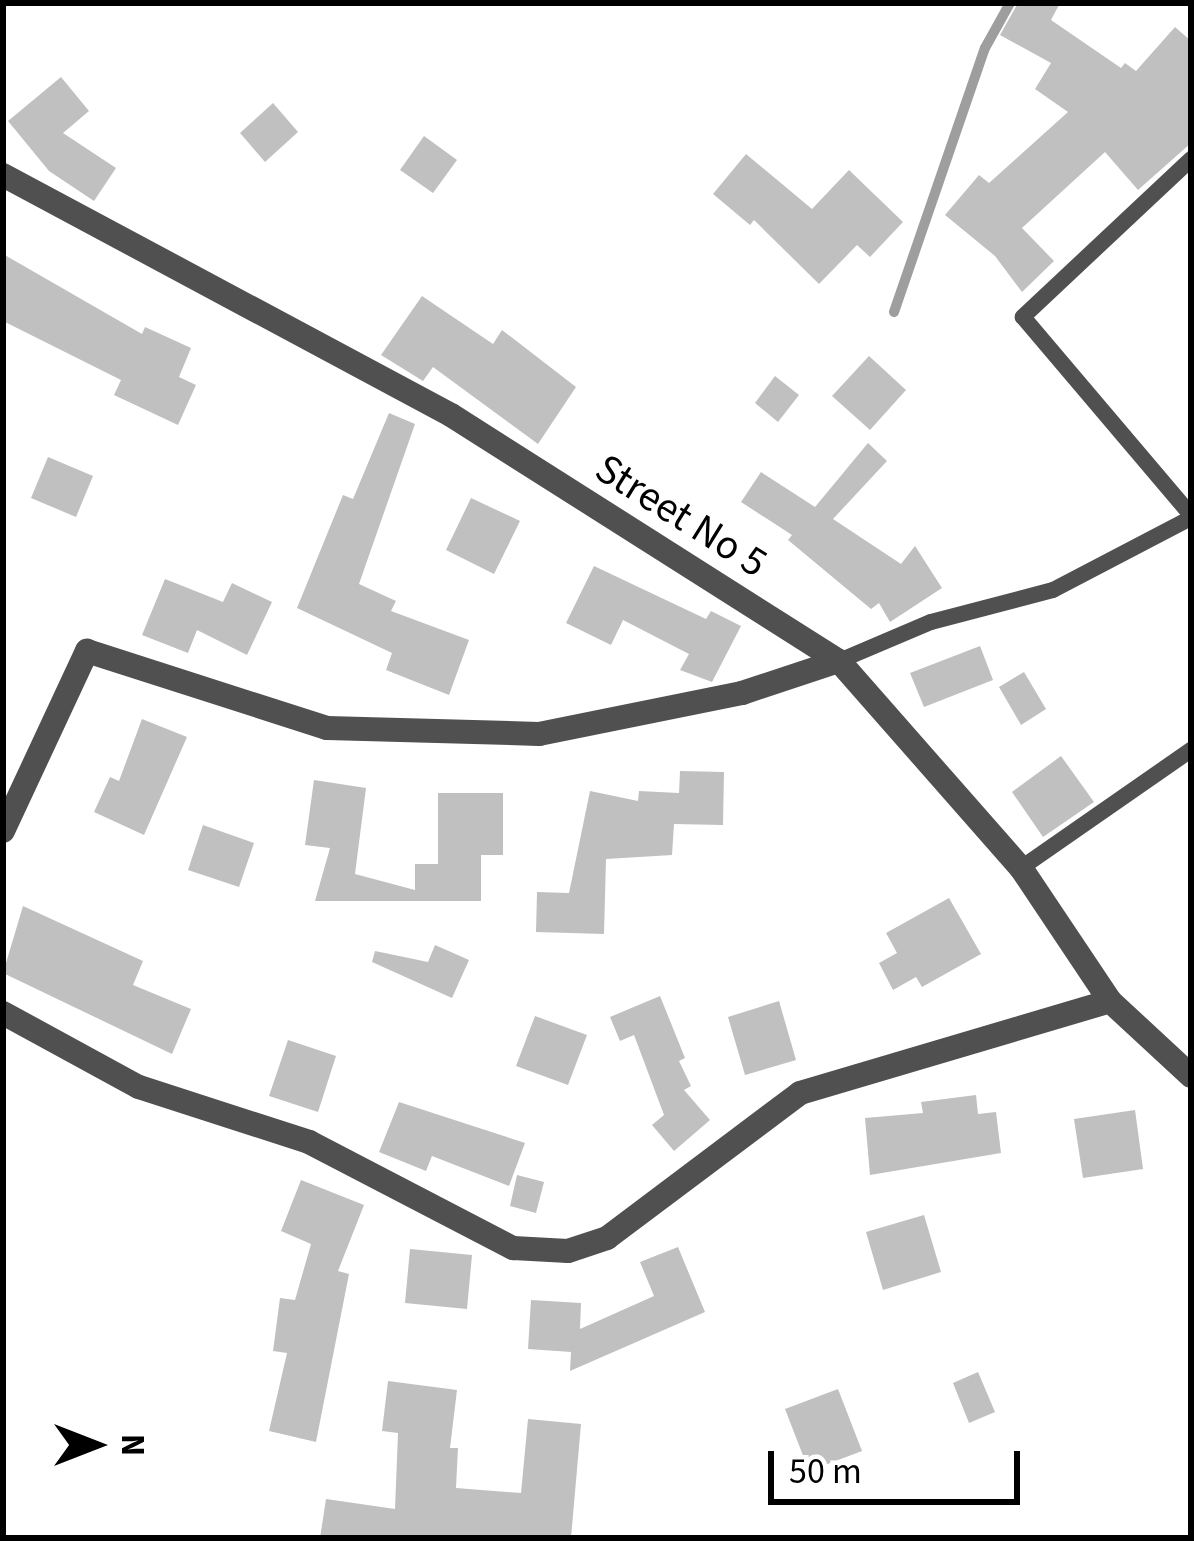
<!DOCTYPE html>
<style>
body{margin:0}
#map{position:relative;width:1194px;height:1541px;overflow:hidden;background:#fff;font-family:"Source Sans 3",sans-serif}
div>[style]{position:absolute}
.stream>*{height:10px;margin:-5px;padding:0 5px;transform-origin:5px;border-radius:5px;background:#9e9e9e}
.building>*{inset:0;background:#c0c0c0}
.lane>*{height:16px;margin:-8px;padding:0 8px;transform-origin:8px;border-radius:8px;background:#505050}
.street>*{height:24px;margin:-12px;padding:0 12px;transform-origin:12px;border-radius:12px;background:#505050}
span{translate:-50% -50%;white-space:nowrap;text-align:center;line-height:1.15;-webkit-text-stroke:9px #fff;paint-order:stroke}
.street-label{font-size:42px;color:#000}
.frame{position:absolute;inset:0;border:6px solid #000;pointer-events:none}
.north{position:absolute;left:36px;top:1385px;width:120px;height:120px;-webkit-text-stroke:9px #fff;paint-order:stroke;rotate:90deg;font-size:33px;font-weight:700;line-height:48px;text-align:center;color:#000}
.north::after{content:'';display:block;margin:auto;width:42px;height:54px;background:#000;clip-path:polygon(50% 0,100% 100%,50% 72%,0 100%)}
.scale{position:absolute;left:768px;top:1451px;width:252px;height:54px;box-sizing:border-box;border:6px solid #000;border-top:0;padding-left:15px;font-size:36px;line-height:42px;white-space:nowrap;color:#000;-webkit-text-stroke:9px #fff;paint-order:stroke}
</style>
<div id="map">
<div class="stream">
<i style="left:894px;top:312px;width:279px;rotate:-71deg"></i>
<i style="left:985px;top:48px;width:51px;rotate:-60.9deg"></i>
</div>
<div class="building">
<i style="clip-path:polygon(1018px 3px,1060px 3px,1051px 20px,1121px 68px,1125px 63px,1136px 71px,1175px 27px,1191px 41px,1191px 143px,1138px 190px,1105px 152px,1022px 228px,1054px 261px,1022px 292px,995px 256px,945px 215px,979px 175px,989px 183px,1068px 112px,1035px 89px,1051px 63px,1000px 35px)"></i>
<i style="clip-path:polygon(61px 77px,89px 111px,63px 133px,116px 168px,94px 201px,49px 171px,8px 121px)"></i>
<i style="clip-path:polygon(273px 103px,298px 132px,265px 162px,240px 133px)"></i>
<i style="clip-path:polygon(424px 136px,457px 160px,433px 193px,400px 170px)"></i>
<i style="clip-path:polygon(746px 154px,812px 209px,849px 170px,903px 222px,870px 257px,857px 245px,819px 284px,754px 220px,750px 225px,713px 194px)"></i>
<i style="clip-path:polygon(3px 254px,142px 334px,145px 327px,191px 348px,179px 377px,196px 385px,178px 425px,114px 395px,121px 380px,3px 321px)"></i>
<i style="clip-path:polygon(422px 296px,493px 344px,502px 330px,576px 387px,538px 444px,433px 367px,423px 381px,381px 355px)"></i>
<i style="clip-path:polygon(869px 356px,906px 390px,870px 430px,832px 396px)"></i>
<i style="clip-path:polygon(775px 376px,799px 395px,778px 422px,755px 403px)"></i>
<i style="clip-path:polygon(389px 413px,415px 424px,359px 584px,396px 601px,391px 611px,469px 640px,449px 695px,386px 670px,392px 653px,297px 608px,343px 495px,353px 499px)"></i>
<i style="clip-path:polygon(868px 443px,887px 461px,833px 519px,901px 564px,915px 546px,942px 588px,890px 622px,879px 603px,871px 609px,788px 540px,792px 535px,741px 502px,761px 472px,815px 507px)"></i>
<i style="clip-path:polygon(48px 457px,93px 476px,76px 517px,31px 498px)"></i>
<i style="clip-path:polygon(471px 498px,520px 521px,494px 574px,446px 550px)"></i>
<i style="clip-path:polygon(594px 566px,706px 619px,711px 611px,741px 626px,712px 682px,680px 670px,689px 654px,623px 620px,611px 645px,566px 623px)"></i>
<i style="clip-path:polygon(165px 579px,223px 602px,232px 583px,272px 602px,247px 655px,197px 630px,188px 653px,142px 635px)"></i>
<i style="clip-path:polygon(980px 646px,993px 680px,924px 707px,910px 673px)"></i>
<i style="clip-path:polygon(1024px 672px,1046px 709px,1021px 725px,999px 687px)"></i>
<i style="clip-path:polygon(142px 719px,187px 737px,144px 835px,94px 812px,110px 777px,119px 781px)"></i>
<i style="clip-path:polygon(1061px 756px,1094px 802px,1043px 837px,1012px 792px)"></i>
<i style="clip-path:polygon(680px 771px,724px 772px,723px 825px,674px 824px,672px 855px,606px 859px,604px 934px,536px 932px,537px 892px,569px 893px,590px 791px,638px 801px,639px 791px,679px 793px)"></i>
<i style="clip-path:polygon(314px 780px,366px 788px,355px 874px,415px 890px,415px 864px,438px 864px,438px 793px,503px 793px,503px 855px,481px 855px,481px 901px,315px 901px,330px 848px,305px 845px)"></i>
<i style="clip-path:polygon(203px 825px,254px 843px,239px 887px,188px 870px)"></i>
<i style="clip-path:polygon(949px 898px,981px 954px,922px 987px,916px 977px,893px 990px,879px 963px,897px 953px,886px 933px)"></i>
<i style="clip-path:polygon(23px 906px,143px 961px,133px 985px,191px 1009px,172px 1054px,3px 973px)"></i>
<i style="clip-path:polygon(435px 945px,469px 960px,452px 998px,372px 962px,375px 951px,428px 962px)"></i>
<i style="clip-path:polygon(660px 996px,685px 1058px,679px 1061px,691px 1086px,684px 1090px,710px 1120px,674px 1151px,652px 1125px,664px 1115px,634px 1035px,620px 1041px,610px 1017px)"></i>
<i style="clip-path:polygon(779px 1001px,796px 1060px,745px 1075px,728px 1017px)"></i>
<i style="clip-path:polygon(535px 1016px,587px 1035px,568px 1085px,516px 1066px)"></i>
<i style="clip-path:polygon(288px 1040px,336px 1056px,318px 1112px,269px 1096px)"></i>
<i style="clip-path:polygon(976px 1095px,978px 1114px,996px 1112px,1001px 1153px,870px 1175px,865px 1118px,923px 1113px,921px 1102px)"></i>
<i style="clip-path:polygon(399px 1102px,525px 1143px,509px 1186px,432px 1156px,426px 1171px,379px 1152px)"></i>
<i style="clip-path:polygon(1135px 1110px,1143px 1169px,1083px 1178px,1074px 1119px)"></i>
<i style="clip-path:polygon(517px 1175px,544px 1182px,536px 1213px,510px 1206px)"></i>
<i style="clip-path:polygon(301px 1180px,364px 1205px,338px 1271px,349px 1274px,316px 1442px,269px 1431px,287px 1353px,273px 1351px,280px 1298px,295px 1300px,311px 1244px,281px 1231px)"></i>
<i style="clip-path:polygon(924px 1215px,941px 1272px,883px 1290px,866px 1232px)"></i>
<i style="clip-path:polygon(678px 1247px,705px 1312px,570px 1371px,571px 1352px,528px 1349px,531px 1300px,581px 1303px,580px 1329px,654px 1296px,640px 1262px)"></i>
<i style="clip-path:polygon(410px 1249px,472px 1255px,467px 1309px,405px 1303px)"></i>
<i style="clip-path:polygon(978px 1372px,995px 1412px,969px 1423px,953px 1383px)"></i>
<i style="clip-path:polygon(388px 1381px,457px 1390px,450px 1448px,458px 1448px,456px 1488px,521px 1493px,528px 1419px,581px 1424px,571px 1538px,320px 1538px,326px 1499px,395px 1509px,398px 1433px,382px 1431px)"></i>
<i style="clip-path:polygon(838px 1389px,862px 1451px,809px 1471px,785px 1409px)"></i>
</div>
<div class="lane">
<i style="left:1191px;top:159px;width:231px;rotate:136.8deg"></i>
<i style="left:1023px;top:317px;width:260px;rotate:49.7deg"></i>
<i style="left:839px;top:661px;width:100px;rotate:-23deg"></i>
<i style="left:931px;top:622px;width:126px;rotate:-14.7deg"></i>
<i style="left:1053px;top:590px;width:156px;rotate:-27.6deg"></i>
<i style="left:1021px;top:868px;width:207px;rotate:-34.8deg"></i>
</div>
<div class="street">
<i style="left:3px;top:175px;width:508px;rotate:28.18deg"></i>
<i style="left:451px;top:415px;width:459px;rotate:32.4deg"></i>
<i style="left:839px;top:661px;width:276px;rotate:48.7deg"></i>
<i style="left:1021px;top:868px;width:160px;rotate:56.2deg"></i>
<i style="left:1110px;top:1001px;width:110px;rotate:42.8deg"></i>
<i style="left:3px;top:831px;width:199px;rotate:-65deg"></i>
<i style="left:87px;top:651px;width:252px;rotate:17.8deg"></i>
<i style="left:327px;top:728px;width:212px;rotate:1.6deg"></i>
<i style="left:539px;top:734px;width:207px;rotate:-11.4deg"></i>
<i style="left:742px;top:693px;width:102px;rotate:-18.3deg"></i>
<i style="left:3px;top:1013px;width:155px;rotate:28.6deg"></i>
<i style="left:139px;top:1087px;width:179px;rotate:17.9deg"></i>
<i style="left:309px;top:1142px;width:230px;rotate:27.5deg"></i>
<i style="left:513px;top:1248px;width:55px;rotate:3.1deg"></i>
<i style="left:568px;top:1251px;width:41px;rotate:-18.4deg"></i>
<i style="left:607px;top:1238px;width:241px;rotate:-36.9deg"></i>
<i style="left:800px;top:1093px;width:323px;rotate:-16.5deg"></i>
</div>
<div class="street-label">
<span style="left:681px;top:516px;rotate:32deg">Street No 5</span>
</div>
<div class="frame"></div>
<div class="north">N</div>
<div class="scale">50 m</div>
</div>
